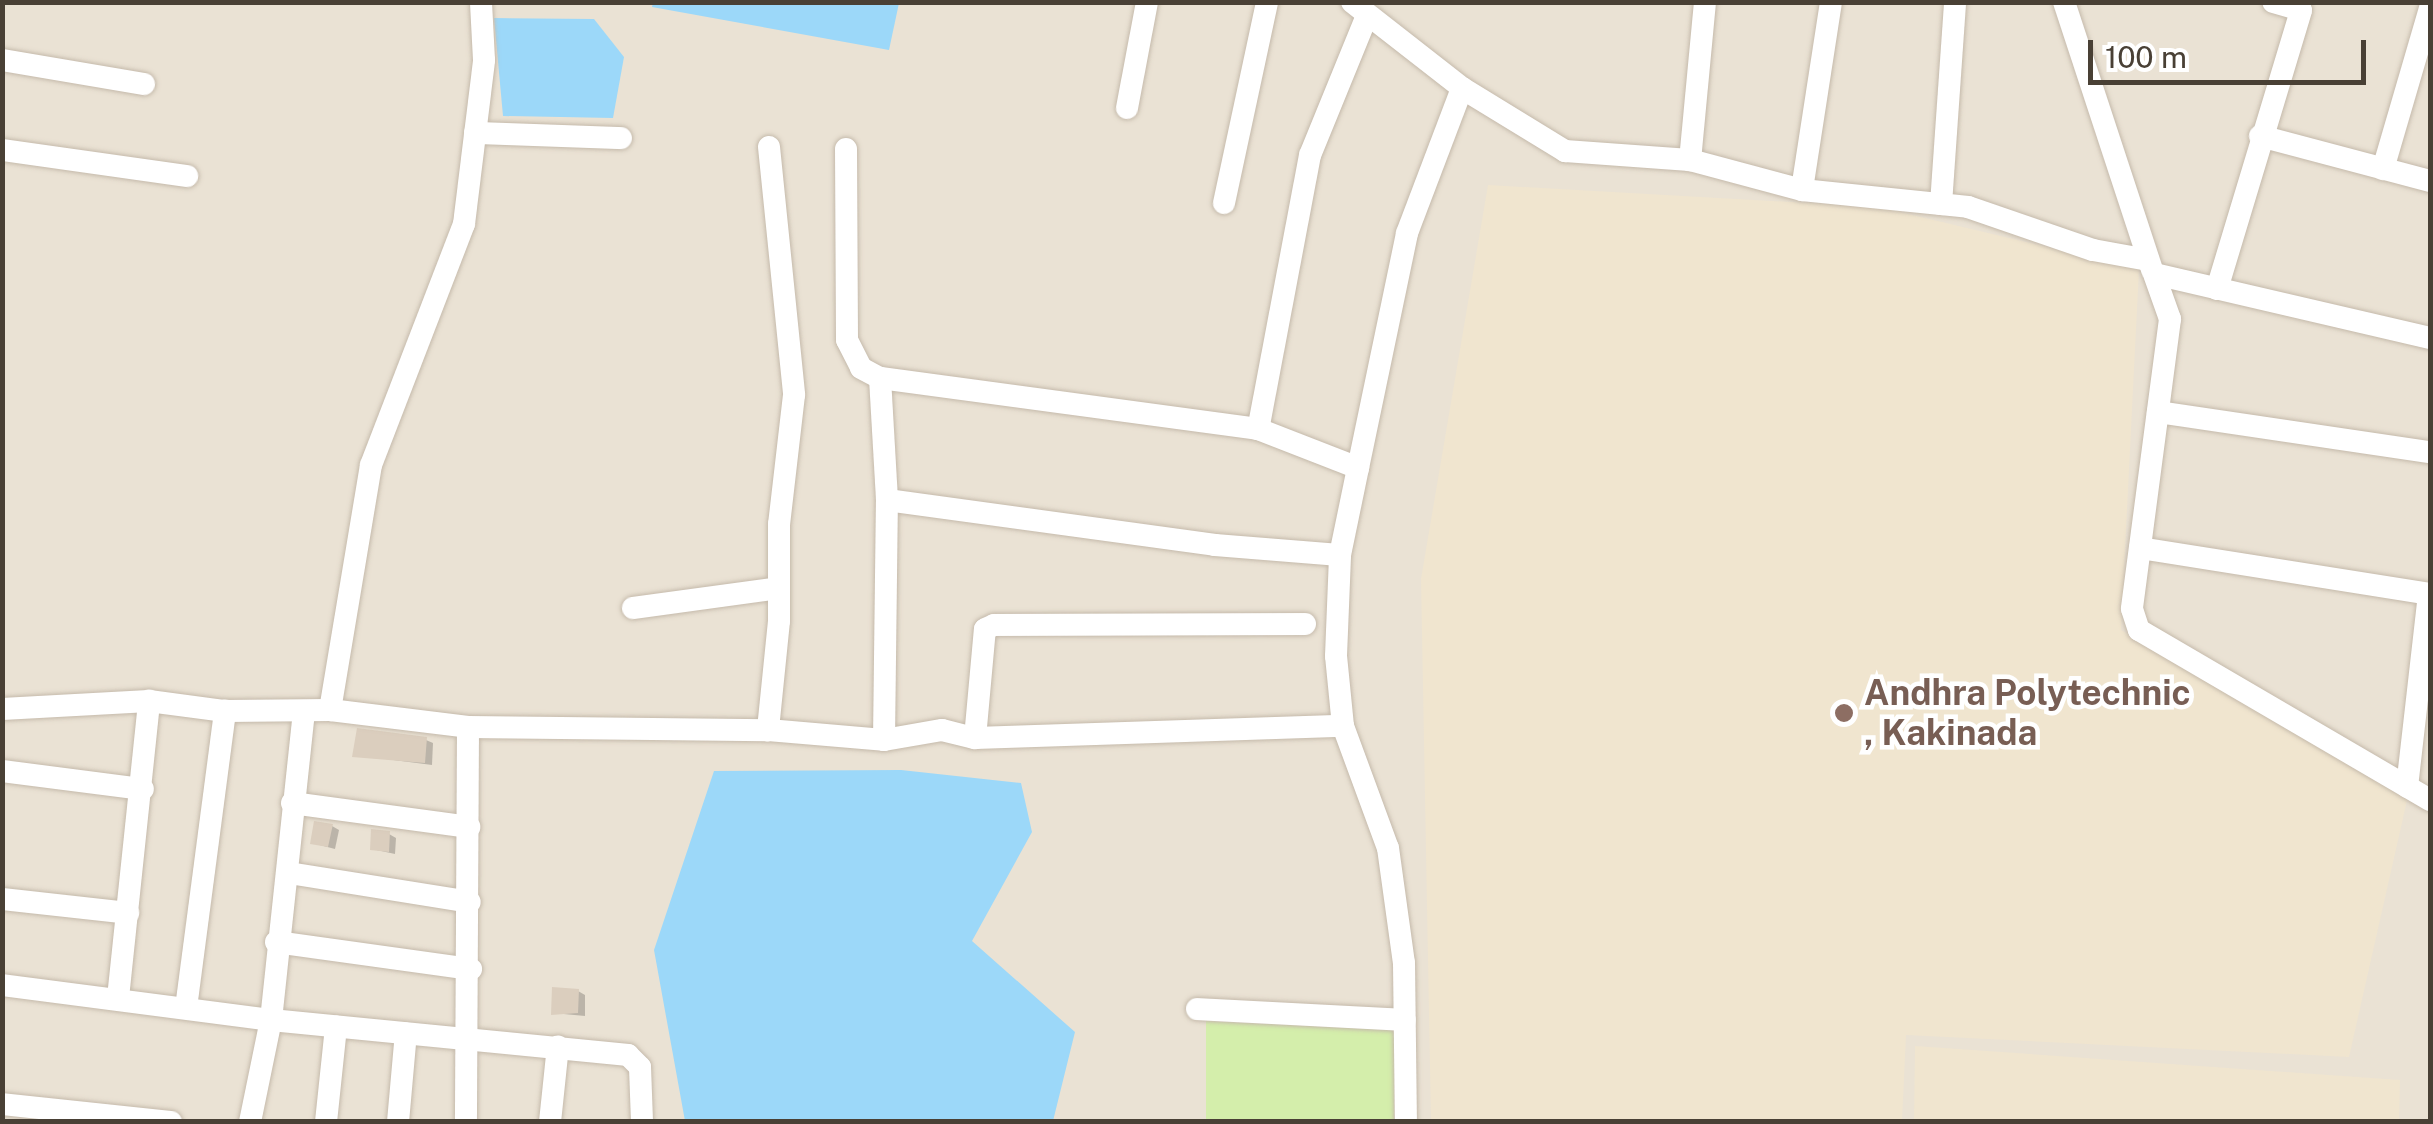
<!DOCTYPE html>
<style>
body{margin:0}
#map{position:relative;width:2433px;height:1124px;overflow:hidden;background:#f5f0e7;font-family:"Public Sans",sans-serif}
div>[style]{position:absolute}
.residential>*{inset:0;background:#eae2d4}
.education>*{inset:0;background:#f0e5cf}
.green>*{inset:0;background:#d4eeab}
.water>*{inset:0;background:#9cd8f9}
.shadow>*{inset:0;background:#0003}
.building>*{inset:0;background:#dbcebe}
.roads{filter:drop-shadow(0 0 2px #c5baab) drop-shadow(0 0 2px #c5baab)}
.minor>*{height:22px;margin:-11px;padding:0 11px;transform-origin:11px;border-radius:11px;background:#fff}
.dots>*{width:28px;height:28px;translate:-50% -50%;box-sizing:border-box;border:5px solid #fff;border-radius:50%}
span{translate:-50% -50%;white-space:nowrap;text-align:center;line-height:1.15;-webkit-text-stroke:9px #fff;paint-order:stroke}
.education-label{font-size:35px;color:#785e54;font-weight:700}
.left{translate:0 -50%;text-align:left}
.frame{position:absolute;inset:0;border:5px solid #494035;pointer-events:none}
.scale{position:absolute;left:2088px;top:40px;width:278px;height:45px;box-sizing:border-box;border:5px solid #494035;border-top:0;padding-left:12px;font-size:30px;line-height:35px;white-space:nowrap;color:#494035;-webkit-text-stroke:8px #fff;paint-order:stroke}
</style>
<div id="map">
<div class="residential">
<i style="clip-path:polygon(3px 3px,2430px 3px,2430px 1121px,3px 1121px)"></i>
</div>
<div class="education">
<i style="clip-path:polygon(1488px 185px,1879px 207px,2139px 269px,2121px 630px,2408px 796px,2349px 1057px,1906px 1035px,1902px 1121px,1431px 1122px,1421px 579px)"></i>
<i style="clip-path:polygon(1915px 1046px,2400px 1080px,2399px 1121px,1914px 1121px)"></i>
</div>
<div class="green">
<i style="clip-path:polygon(1206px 1021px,1395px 1030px,1394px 1121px,1206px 1121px)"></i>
</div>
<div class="water">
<i style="clip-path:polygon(653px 3px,899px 2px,899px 3px,889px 50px,652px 7px)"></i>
<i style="clip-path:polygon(494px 18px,594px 19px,624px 57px,613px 118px,503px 116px)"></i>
<i style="clip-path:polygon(901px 770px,1021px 783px,1032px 832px,972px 941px,1075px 1032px,1053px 1121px,685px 1121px,654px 950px,714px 771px)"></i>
</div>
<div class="shadow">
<i style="clip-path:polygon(426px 740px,433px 743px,432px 765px,355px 755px)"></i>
<i style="clip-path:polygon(332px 826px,339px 830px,335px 849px,312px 843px)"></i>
<i style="clip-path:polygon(389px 834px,396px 838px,395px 854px,372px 849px)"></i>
<i style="clip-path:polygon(578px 991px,585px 995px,585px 1016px,553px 1013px)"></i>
</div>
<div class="building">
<i style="clip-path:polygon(357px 728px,427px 737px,425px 763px,352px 757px)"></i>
<i style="clip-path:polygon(314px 821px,333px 824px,328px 847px,310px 844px)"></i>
<i style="clip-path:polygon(371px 829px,390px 831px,389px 852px,370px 850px)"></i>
<i style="clip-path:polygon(552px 987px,579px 989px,578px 1013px,551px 1015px)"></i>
</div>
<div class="roads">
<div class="minor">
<i style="left:1352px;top:2px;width:140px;rotate:38deg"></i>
<i style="left:1462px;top:88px;width:121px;rotate:31.5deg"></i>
<i style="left:1565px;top:151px;width:125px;rotate:4.1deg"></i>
<i style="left:1705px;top:2px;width:159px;rotate:95.4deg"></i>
<i style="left:1690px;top:160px;width:116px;rotate:15deg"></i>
<i style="left:1831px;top:2px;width:190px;rotate:98.8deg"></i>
<i style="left:1802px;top:190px;width:167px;rotate:5.8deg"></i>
<i style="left:1968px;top:207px;width:132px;rotate:19deg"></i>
<i style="left:2093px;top:250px;width:56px;rotate:10.3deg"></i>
<i style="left:2064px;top:2px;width:282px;rotate:71.8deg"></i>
<i style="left:1366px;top:18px;width:148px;rotate:112.2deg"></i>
<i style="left:1310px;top:155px;width:279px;rotate:100.7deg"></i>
<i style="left:1258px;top:429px;width:107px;rotate:21.3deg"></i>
<i style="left:1358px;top:468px;width:240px;rotate:-78.2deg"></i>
<i style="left:1407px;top:233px;width:155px;rotate:-69.2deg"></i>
<i style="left:2px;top:60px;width:144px;rotate:9.6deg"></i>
<i style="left:1127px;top:108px;width:108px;rotate:-79.3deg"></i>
<i style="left:475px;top:133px;width:146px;rotate:2deg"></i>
<i style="left:2260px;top:136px;width:176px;rotate:14.8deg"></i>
<i style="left:769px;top:147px;width:249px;rotate:84.2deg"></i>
<i style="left:794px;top:395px;width:130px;rotate:96.6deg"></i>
<i style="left:779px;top:524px;width:97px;rotate:90deg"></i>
<i style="left:779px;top:621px;width:110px;rotate:95.8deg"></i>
<i style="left:768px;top:730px;width:116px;rotate:4.9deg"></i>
<i style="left:884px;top:740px;width:59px;rotate:-9.8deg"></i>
<i style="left:942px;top:730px;width:34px;rotate:14deg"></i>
<i style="left:975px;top:738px;width:368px;rotate:-1.9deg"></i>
<i style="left:1343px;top:726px;width:70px;rotate:-95.7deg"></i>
<i style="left:1336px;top:656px;width:101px;rotate:-87.7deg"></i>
<i style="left:846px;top:149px;width:191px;rotate:89.7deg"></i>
<i style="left:847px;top:340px;width:31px;rotate:63deg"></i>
<i style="left:861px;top:368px;width:21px;rotate:28deg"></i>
<i style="left:2px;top:150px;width:187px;rotate:8deg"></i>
<i style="left:2383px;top:169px;width:168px;rotate:-73.7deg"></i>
<i style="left:1224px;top:203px;width:206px;rotate:-77.9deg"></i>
<i style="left:1941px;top:204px;width:202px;rotate:-86deg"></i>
<i style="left:2217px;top:289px;width:291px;rotate:-73.2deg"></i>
<i style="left:2301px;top:10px;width:29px;rotate:-164deg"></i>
<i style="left:2430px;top:338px;width:283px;rotate:-166.9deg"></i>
<i style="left:2154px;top:274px;width:48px;rotate:70.4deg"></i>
<i style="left:2170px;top:319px;width:292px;rotate:97.5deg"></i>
<i style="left:2132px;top:609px;width:22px;rotate:72deg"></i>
<i style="left:2139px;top:630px;width:337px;rotate:30.3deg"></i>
<i style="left:2158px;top:412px;width:275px;rotate:8.4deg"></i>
<i style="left:1258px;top:429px;width:381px;rotate:-172.3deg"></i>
<i style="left:880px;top:378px;width:122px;rotate:86.7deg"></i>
<i style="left:887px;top:500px;width:331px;rotate:7.8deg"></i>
<i style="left:1215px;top:545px;width:125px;rotate:4.6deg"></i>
<i style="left:1340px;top:555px;width:89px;rotate:-78.3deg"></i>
<i style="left:2140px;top:548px;width:293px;rotate:9deg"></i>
<i style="left:2429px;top:594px;width:194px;rotate:96.5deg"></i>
<i style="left:633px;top:608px;width:147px;rotate:-7.8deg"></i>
<i style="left:2px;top:709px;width:147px;rotate:-3.1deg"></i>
<i style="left:330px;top:710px;width:248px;rotate:-80.5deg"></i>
<i style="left:371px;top:465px;width:258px;rotate:-68.9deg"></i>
<i style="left:464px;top:224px;width:165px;rotate:-83deg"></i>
<i style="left:484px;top:60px;width:58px;rotate:-93deg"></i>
<i style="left:1343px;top:726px;width:130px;rotate:69.8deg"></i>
<i style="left:1388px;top:848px;width:116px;rotate:82.1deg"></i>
<i style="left:1404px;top:963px;width:159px;rotate:89.3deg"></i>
<i style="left:468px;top:727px;width:300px;rotate:0.6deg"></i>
<i style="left:975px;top:738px;width:109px;rotate:-84.8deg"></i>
<i style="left:985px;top:629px;width:10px;rotate:-24deg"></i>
<i style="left:994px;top:625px;width:311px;rotate:-0.2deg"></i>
<i style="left:884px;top:740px;width:240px;rotate:-89.3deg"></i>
<i style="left:2px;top:771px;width:142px;rotate:7.3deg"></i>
<i style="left:292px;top:803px;width:179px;rotate:7.7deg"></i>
<i style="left:289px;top:873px;width:183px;rotate:9.1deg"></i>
<i style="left:2px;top:899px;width:127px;rotate:6.3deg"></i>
<i style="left:276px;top:942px;width:197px;rotate:7.9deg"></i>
<i style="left:2px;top:985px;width:271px;rotate:7.4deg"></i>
<i style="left:271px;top:1020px;width:310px;rotate:-83.9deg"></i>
<i style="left:118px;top:998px;width:299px;rotate:-84deg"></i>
<i style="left:149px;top:701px;width:77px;rotate:7.5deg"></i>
<i style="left:225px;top:711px;width:105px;rotate:-0.5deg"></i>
<i style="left:330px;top:710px;width:139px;rotate:7deg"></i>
<i style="left:468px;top:727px;width:395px;rotate:90.3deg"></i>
<i style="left:186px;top:1008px;width:300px;rotate:-82.5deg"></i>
<i style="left:1197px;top:1009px;width:208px;rotate:3deg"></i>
<i style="left:2px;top:1104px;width:170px;rotate:6.1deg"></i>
<i style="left:250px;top:1122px;width:104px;rotate:-78.4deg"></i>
<i style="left:271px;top:1020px;width:359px;rotate:5.6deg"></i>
<i style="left:628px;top:1055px;width:17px;rotate:45deg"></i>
<i style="left:640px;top:1067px;width:55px;rotate:87.9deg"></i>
<i style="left:326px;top:1122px;width:96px;rotate:-84deg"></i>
<i style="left:398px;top:1122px;width:89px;rotate:-84.9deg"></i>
<i style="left:550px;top:1122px;width:76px;rotate:-84deg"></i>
</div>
</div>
<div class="dots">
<i style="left:1844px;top:713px;background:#8d6e63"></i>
</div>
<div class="education-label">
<span class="left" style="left:1864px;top:713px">Andhra Polytechnic<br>, Kakinada</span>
</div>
<div class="frame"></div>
<div class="scale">100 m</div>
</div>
